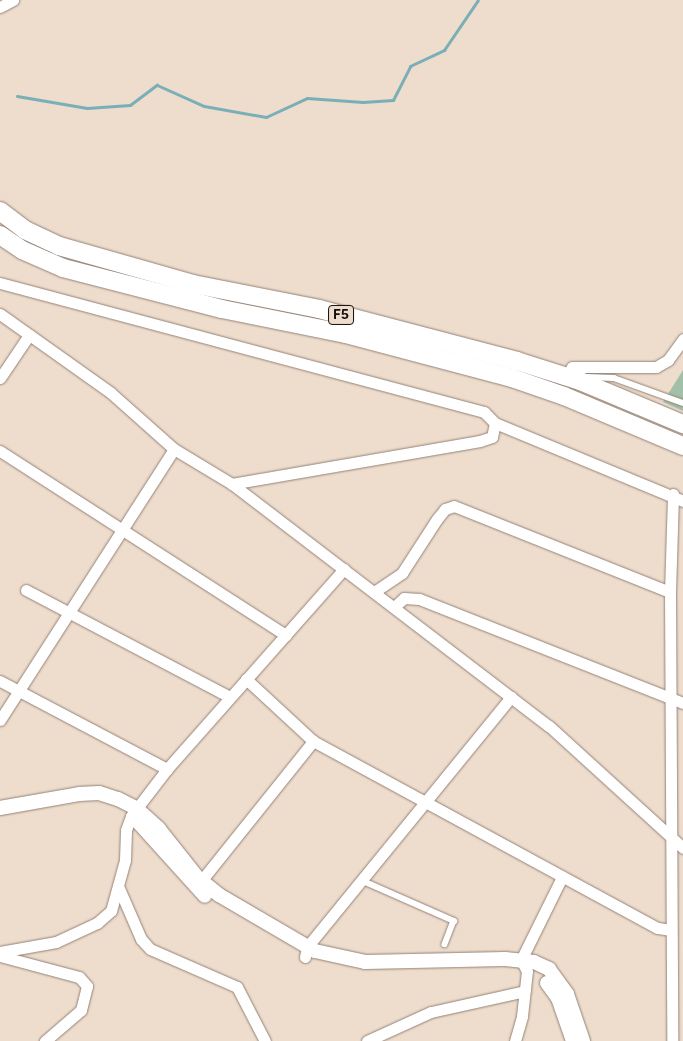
<!DOCTYPE html>
<style>
body{margin:0}
#map{position:relative;width:683px;height:1041px;overflow:hidden;background:#eedccd;font-family:Figtree,sans-serif}
div>[style]{position:absolute}
.green>*{inset:0;background:#a2c0a9}
.stream>*{height:3px;margin:-1.5px;padding:0 1.5px;transform-origin:1.5px;border-radius:1.5px;background:#79afb6}
.roads{filter:drop-shadow(0 0 1px #948376) drop-shadow(0 0 1px #948376)}
.service>*{height:5.5px;margin:-2.75px;padding:0 2.75px;transform-origin:2.75px;border-radius:2.75px;background:#fff}
.minor>*{height:11px;margin:-5.5px;padding:0 5.5px;transform-origin:5.5px;border-radius:5.5px;background:#fff}
.tertiary>*{height:14px;margin:-7px;padding:0 7px;transform-origin:7px;border-radius:7px;background:#fff}
.trunk>*{height:18px;margin:-9px;padding:0 9px;transform-origin:9px;border-radius:9px;background:#fff}
span{translate:-50% -50%;white-space:nowrap;text-align:center;line-height:1.15;-webkit-text-stroke:5px #eedccd;paint-order:stroke}
.shield-label span{padding:1px 4px;background:#eedccd;border:1px solid;border-radius:4px;-webkit-text-stroke-width:0}
.shield-label{font-size:14px;color:#140e09;font-weight:700}
</style>
<div id="map">
<div class="green">
<i style="clip-path:polygon(683px 370px,683px 411px,663px 402px)"></i>
</div>
<div class="stream">
<i style="left:17px;top:96px;width:71px;rotate:9.7deg"></i>
<i style="left:87px;top:108px;width:43px;rotate:-4deg"></i>
<i style="left:130px;top:105px;width:34px;rotate:-37deg"></i>
<i style="left:157px;top:85px;width:51px;rotate:24.1deg"></i>
<i style="left:204px;top:106px;width:63px;rotate:10.1deg"></i>
<i style="left:266px;top:117px;width:45px;rotate:-24.9deg"></i>
<i style="left:307px;top:98px;width:56px;rotate:4.1deg"></i>
<i style="left:363px;top:102px;width:30px;rotate:-4deg"></i>
<i style="left:393px;top:100px;width:38px;rotate:-63deg"></i>
<i style="left:410px;top:66px;width:38px;rotate:-25deg"></i>
<i style="left:444px;top:50px;width:60px;rotate:-55.8deg"></i>
</div>
<div class="roads">
<div class="service">
<i style="left:586px;top:377px;width:28px;rotate:2deg"></i>
<i style="left:614px;top:378px;width:73px;rotate:19.9deg"></i>
<i style="left:361px;top:880px;width:102px;rotate:23.8deg"></i>
<i style="left:454px;top:921px;width:25px;rotate:111deg"></i>
</div>
<div class="minor">
<i style="left:0;top:7px;width:15px;rotate:-28deg"></i>
<i style="left:0;top:283px;width:501px;rotate:14.92deg"></i>
<i style="left:484px;top:412px;width:16px;rotate:45deg"></i>
<i style="left:495px;top:423px;width:14px;rotate:102deg"></i>
<i style="left:492px;top:437px;width:13px;rotate:162deg"></i>
<i style="left:480px;top:441px;width:252px;rotate:170.2deg"></i>
<i style="left:0;top:314px;width:136px;rotate:35.4deg"></i>
<i style="left:111px;top:393px;width:84px;rotate:41.6deg"></i>
<i style="left:174px;top:449px;width:68px;rotate:31.1deg"></i>
<i style="left:232px;top:484px;width:399px;rotate:37.4deg"></i>
<i style="left:549px;top:726px;width:181px;rotate:42.3deg"></i>
<i style="left:567px;top:376px;width:10px;rotate:-61deg"></i>
<i style="left:572px;top:367px;width:84px"></i>
<i style="left:656px;top:367px;width:14px;rotate:-30deg"></i>
<i style="left:668px;top:360px;width:26px;rotate:-54deg"></i>
<i style="left:0;top:378px;width:52px;rotate:-56deg"></i>
<i style="left:495px;top:423px;width:204px;rotate:22.5deg"></i>
<i style="left:0;top:451px;width:340px;rotate:32.8deg"></i>
<i style="left:26px;top:590px;width:230px;rotate:27.7deg"></i>
<i style="left:374px;top:592px;width:34px;rotate:-34deg"></i>
<i style="left:402px;top:573px;width:64px;rotate:-57.1deg"></i>
<i style="left:437px;top:519px;width:13px;rotate:-51deg"></i>
<i style="left:445px;top:509px;width:9px;rotate:-18deg"></i>
<i style="left:454px;top:506px;width:232px;rotate:21.7deg"></i>
<i style="left:670px;top:592px;width:449px;rotate:89.7deg"></i>
<i style="left:670px;top:592px;width:98px;rotate:-88.2deg"></i>
<i style="left:394px;top:607px;width:13px;rotate:-42deg"></i>
<i style="left:404px;top:598px;width:15px;rotate:4deg"></i>
<i style="left:419px;top:599px;width:284px;rotate:21.5deg"></i>
<i style="left:246px;top:679px;width:91px;rotate:42.8deg"></i>
<i style="left:313px;top:741px;width:392px;rotate:28.5deg"></i>
<i style="left:658px;top:928px;width:13px;rotate:9deg"></i>
<i style="left:0;top:681px;width:189px;rotate:27.8deg"></i>
<i style="left:0;top:720px;width:322px;rotate:-57.3deg"></i>
<i style="left:118px;top:886px;width:58px;rotate:66.5deg"></i>
<i style="left:141px;top:939px;width:13px;rotate:48deg"></i>
<i style="left:150px;top:949px;width:95px;rotate:23.6deg"></i>
<i style="left:237px;top:987px;width:61px;rotate:62.6deg"></i>
<i style="left:197px;top:886px;width:186px;rotate:-51.3deg"></i>
<i style="left:0;top:952px;width:57px;rotate:-10.1deg"></i>
<i style="left:56px;top:942px;width:45px;rotate:-24.9deg"></i>
<i style="left:97px;top:923px;width:18px;rotate:-41deg"></i>
<i style="left:111px;top:911px;width:53px;rotate:-74.6deg"></i>
<i style="left:125px;top:860px;width:30px;rotate:-88deg"></i>
<i style="left:126px;top:830px;width:15px;rotate:-70deg"></i>
<i style="left:131px;top:816px;width:59px;rotate:-52.5deg"></i>
<i style="left:167px;top:769px;width:267px;rotate:-48.5deg"></i>
<i style="left:0;top:956px;width:82px;rotate:14.9deg"></i>
<i style="left:79px;top:977px;width:12px;rotate:48deg"></i>
<i style="left:87px;top:986px;width:25px;rotate:104deg"></i>
<i style="left:81px;top:1010px;width:48px;rotate:139.3deg"></i>
<i style="left:305px;top:957px;width:10px;rotate:-79deg"></i>
<i style="left:307px;top:947px;width:323px;rotate:-50.8deg"></i>
<i style="left:367px;top:1041px;width:70px;rotate:-24.4deg"></i>
<i style="left:431px;top:1012px;width:96px;rotate:-12.6deg"></i>
<i style="left:515px;top:1041px;width:26px;rotate:-74deg"></i>
<i style="left:522px;top:1016px;width:45px;rotate:-83.7deg"></i>
<i style="left:527px;top:971px;width:13px;rotate:-119deg"></i>
<i style="left:521px;top:960px;width:93px;rotate:-63.7deg"></i>
</div>
<div class="tertiary">
<i style="left:0;top:808px;width:80px;rotate:-10deg"></i>
<i style="left:79px;top:794px;width:20px;rotate:-3deg"></i>
<i style="left:99px;top:793px;width:20px;rotate:18deg"></i>
<i style="left:118px;top:799px;width:20px;rotate:27deg"></i>
<i style="left:136px;top:808px;width:31px;rotate:42deg"></i>
<i style="left:159px;top:829px;width:63px;rotate:51.5deg"></i>
<i style="left:198px;top:878px;width:27px;rotate:39deg"></i>
<i style="left:219px;top:895px;width:111px;rotate:30.3deg"></i>
<i style="left:315px;top:951px;width:51px;rotate:12.4deg"></i>
<i style="left:365px;top:962px;width:140px;rotate:-1.2deg"></i>
<i style="left:505px;top:959px;width:29px;rotate:6deg"></i>
<i style="left:534px;top:962px;width:17px;rotate:25deg"></i>
<i style="left:549px;top:969px;width:31px;rotate:54deg"></i>
<i style="left:567px;top:994px;width:50px;rotate:71.2deg"></i>
<i style="left:139px;top:823px;width:98px;rotate:47.9deg"></i>
<i style="left:547px;top:983px;width:19px;rotate:54deg"></i>
<i style="left:558px;top:998px;width:46px;rotate:70.8deg"></i>
</div>
<div class="trunk">
<i style="left:0;top:211px;width:31px;rotate:37deg"></i>
<i style="left:25px;top:230px;width:38px;rotate:25deg"></i>
<i style="left:59px;top:246px;width:139px;rotate:15.8deg"></i>
<i style="left:193px;top:284px;width:128px;rotate:11.2deg"></i>
<i style="left:319px;top:309px;width:205px;rotate:14.7deg"></i>
<i style="left:517px;top:361px;width:66px;rotate:17.6deg"></i>
<i style="left:580px;top:381px;width:112px;rotate:22.7deg"></i>
<i style="left:0;top:235px;width:27px;rotate:34deg"></i>
<i style="left:22px;top:250px;width:45px;rotate:23.7deg"></i>
<i style="left:63px;top:268px;width:164px;rotate:14.5deg"></i>
<i style="left:222px;top:309px;width:126px;rotate:11.4deg"></i>
<i style="left:346px;top:334px;width:172px;rotate:14.8deg"></i>
<i style="left:512px;top:378px;width:55px;rotate:19.1deg"></i>
<i style="left:564px;top:396px;width:129px;rotate:22.8deg"></i>
</div>
</div>
<div class="shield-label">
<span style="left:341px;top:315px">F5</span>
</div>
</div>
